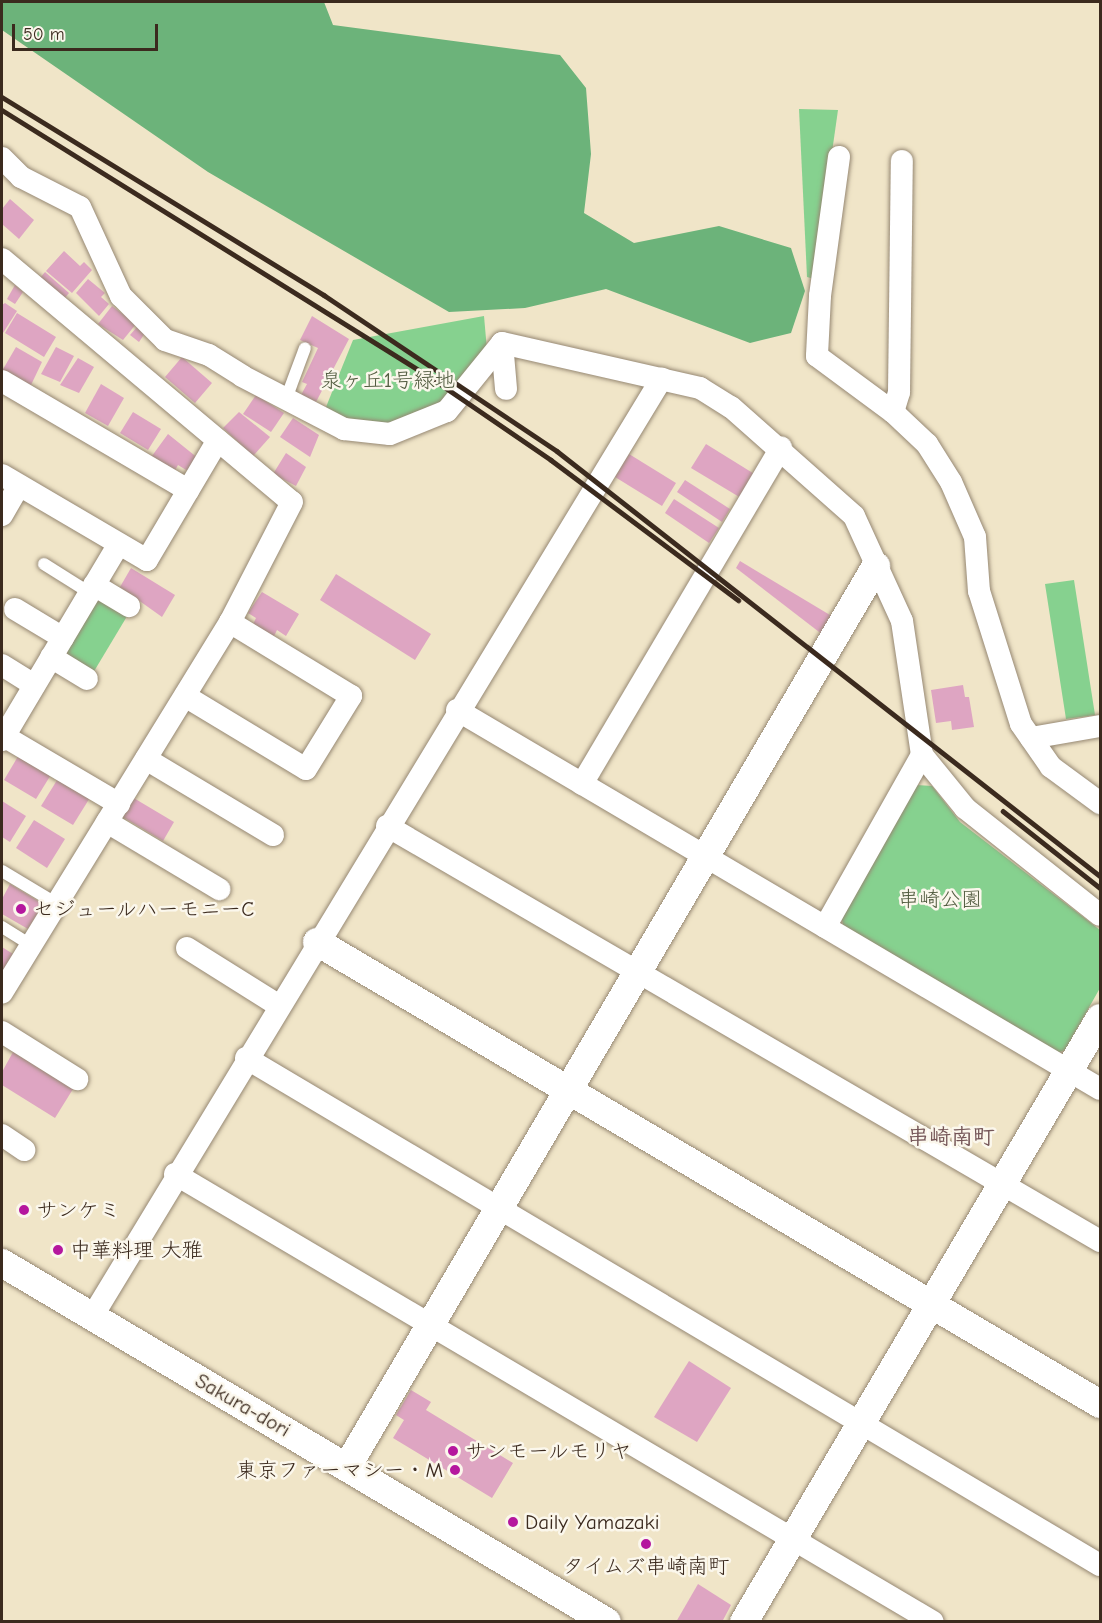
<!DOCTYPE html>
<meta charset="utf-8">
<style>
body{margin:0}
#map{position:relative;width:1102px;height:1623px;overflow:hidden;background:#f0e5c8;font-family:"Comic Neue","Klee One",sans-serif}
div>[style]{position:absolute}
.green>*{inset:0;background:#86d18f}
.forest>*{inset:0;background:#6cb37a}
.building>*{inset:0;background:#dea5c2}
.roads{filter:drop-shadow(0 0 2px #968873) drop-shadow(0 0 2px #968873)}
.service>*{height:12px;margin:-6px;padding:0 6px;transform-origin:6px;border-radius:6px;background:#fff}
.minor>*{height:22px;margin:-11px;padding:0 11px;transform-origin:11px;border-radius:11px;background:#fff}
.tertiary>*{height:28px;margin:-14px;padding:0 14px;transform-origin:14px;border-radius:14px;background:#fff}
.rail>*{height:4.5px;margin:-2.25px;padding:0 2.25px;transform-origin:2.25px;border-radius:2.25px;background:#3b2a1e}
.dots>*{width:16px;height:16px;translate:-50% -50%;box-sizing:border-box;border:3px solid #fbf7ec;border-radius:50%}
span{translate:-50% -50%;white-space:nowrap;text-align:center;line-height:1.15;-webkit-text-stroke:5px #fbf7ec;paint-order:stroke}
.park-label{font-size:21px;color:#525c40}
.poi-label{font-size:21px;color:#3b2a1e}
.left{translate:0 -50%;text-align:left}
.right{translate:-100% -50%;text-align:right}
.street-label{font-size:21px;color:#3b2a1e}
.neighbourhood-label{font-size:22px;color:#745557;font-weight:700}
.frame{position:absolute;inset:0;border:3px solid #3b2a1e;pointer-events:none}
.scale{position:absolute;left:12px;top:24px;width:146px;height:27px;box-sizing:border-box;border:3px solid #3b2a1e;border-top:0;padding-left:8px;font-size:18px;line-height:21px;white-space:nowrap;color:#3b2a1e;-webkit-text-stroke:4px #fbf7ec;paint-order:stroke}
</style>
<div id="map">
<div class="green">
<i style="clip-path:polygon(799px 109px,838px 110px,814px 279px,807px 277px)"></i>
<i style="clip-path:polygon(484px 316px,487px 350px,439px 409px,389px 429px,324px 412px,353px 340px)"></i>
<i style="clip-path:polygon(1074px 580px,1095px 715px,1066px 719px,1045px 584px)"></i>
<i style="clip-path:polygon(95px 597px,129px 613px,93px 673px,63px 655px)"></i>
<i style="clip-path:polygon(917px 785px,932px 786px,960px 822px,1100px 930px,1100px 988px,1065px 1050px,1057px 1053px,844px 928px,841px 916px)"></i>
</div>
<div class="forest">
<i style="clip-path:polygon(2px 2px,324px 2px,333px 25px,560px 55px,586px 88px,591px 154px,584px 213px,634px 243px,719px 226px,791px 248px,805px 291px,791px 333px,750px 343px,606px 289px,525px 308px,449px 312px,208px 172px,2px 30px)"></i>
</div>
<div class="building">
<i style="clip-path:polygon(10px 199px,34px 220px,19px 239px,2px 224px,2px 209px)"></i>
<i style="clip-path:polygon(64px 251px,80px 266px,84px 262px,92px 270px,72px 293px,46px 271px)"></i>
<i style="clip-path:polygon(45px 272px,69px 293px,64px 299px,40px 278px)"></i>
<i style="clip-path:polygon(88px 279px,105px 293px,101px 297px,109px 304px,99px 316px,76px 293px)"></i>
<i style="clip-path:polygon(15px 285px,23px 292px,15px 304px,7px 299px)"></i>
<i style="clip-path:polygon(5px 303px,17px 311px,3px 333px,2px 305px)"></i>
<i style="clip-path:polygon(112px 306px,136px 324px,123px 340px,98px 324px)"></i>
<i style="clip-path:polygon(17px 313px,56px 337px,44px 357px,5px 333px)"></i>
<i style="clip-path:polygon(312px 316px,349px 339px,316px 402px,301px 395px,307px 384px,302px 382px,318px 348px,300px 340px)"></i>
<i style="clip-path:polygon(137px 327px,145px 333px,139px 342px,130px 335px)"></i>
<i style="clip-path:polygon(16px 347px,42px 362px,31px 385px,2px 371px)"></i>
<i style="clip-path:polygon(56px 347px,74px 356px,60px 382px,41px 374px)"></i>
<i style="clip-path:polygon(182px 357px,212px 383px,195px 403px,165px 377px)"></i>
<i style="clip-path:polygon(78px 358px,94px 367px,79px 393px,60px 385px)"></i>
<i style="clip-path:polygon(101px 384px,124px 398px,108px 426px,85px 413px)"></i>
<i style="clip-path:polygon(256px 395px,284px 413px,271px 432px,243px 414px)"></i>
<i style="clip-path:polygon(133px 412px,161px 429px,148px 450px,120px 433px)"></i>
<i style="clip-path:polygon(239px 412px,270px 437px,253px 456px,223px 428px)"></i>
<i style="clip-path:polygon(293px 418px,319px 435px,310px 457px,280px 437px)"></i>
<i style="clip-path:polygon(168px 434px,199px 459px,191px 473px,178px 465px,174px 472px,149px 460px)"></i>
<i style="clip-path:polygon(706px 444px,756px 475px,741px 498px,691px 468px)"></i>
<i style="clip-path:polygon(286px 453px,306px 467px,296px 486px,273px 474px)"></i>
<i style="clip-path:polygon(629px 454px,676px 483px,662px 506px,615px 477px)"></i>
<i style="clip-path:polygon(685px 480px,730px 509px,722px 522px,677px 492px)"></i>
<i style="clip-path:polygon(674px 499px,719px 528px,709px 543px,665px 513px)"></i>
<i style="clip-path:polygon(740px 561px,835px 618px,823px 635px,736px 568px)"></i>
<i style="clip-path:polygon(131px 568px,175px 595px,162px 617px,120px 587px)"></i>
<i style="clip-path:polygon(336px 574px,431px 634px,415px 660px,320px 600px)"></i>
<i style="clip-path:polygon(262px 592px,299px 614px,286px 636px,277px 630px,274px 636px,253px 624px,256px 618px,248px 613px)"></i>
<i style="clip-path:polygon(963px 685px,965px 697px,969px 697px,974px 727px,952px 730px,951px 721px,936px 723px,931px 690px)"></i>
<i style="clip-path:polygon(20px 753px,52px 773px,36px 799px,4px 780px)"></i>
<i style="clip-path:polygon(59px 777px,91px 796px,73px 825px,41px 806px)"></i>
<i style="clip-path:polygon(132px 797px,174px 822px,163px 841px,121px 816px)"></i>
<i style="clip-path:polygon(2px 801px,26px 816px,10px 842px,2px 837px)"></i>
<i style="clip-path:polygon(34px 820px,65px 839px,47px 868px,16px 848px)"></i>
<i style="clip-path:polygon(10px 884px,43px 904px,28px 929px,2px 914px,2px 899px)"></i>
<i style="clip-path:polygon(2px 947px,13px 954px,2px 973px)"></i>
<i style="clip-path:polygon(13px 1052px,73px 1089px,55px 1118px,2px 1085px,2px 1072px)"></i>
<i style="clip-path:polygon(689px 1361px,731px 1388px,697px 1442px,654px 1417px)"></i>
<i style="clip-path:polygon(411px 1390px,431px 1402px,426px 1410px,513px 1463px,492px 1498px,393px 1438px,404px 1420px,396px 1415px)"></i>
<i style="clip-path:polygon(698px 1584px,731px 1605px,722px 1622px,676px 1622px)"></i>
</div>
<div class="roads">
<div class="service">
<i style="left:286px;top:399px;width:54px;rotate:-69.6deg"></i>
<i style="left:44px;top:564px;width:54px;rotate:32.2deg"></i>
<i style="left:2px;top:871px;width:64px;rotate:31deg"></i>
<i style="left:2px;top:927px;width:34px;rotate:32deg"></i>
</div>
<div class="minor">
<i style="left:839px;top:157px;width:140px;rotate:97.8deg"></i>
<i style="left:820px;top:296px;width:60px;rotate:92.9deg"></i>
<i style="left:817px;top:356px;width:94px;rotate:36.4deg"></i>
<i style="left:893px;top:412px;width:47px;rotate:43.3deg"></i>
<i style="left:927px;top:444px;width:45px;rotate:57.7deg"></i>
<i style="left:951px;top:482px;width:60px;rotate:66.4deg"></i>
<i style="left:975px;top:537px;width:54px;rotate:85.8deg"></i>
<i style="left:979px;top:591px;width:139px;rotate:72.5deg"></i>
<i style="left:1021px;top:724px;width:52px;rotate:55.1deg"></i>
<i style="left:1051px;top:767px;width:61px;rotate:36.3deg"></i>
<i style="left:2px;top:158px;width:27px;rotate:45deg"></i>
<i style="left:21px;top:177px;width:66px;rotate:27deg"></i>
<i style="left:80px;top:207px;width:98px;rotate:65.3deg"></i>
<i style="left:121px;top:296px;width:62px;rotate:45deg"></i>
<i style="left:165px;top:340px;width:46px;rotate:18.8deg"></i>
<i style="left:209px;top:355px;width:39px;rotate:32deg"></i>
<i style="left:242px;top:376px;width:115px;rotate:27.5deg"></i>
<i style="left:344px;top:429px;width:46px;rotate:6.2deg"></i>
<i style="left:390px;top:434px;width:61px;rotate:-22deg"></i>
<i style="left:447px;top:411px;width:87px;rotate:-51deg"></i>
<i style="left:502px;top:343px;width:203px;rotate:12.8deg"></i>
<i style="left:700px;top:388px;width:36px;rotate:32deg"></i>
<i style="left:731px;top:407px;width:164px;rotate:41.5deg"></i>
<i style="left:854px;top:516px;width:115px;rotate:65.4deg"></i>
<i style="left:902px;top:621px;width:135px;rotate:81.5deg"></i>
<i style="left:922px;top:755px;width:68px;rotate:50.9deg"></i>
<i style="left:965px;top:808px;width:172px;rotate:38.4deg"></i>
<i style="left:2px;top:259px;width:378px;rotate:40deg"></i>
<i style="left:292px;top:502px;width:135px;rotate:117.3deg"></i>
<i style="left:230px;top:622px;width:435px;rotate:121.6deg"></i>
<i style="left:502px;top:343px;width:46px;rotate:85deg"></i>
<i style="left:2px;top:381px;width:216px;rotate:30.4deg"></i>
<i style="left:893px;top:412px;width:21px;rotate:-73deg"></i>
<i style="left:899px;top:392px;width:231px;rotate:-89.3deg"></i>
<i style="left:2px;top:475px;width:168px;rotate:30.4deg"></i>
<i style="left:147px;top:560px;width:139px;rotate:-59.4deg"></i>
<i style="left:2px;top:515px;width:34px;rotate:-60deg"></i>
<i style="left:94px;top:585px;width:41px;rotate:31deg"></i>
<i style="left:15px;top:609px;width:56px;rotate:31.1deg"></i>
<i style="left:51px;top:657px;width:42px;rotate:31.4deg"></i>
<i style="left:2px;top:665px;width:38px;rotate:32deg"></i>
<i style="left:185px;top:696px;width:141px;rotate:31.1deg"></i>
<i style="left:306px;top:769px;width:86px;rotate:-58.3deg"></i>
<i style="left:351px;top:696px;width:142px;rotate:-148.6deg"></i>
<i style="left:457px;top:710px;width:746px;rotate:30.52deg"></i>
<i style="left:2px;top:735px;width:136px;rotate:30.5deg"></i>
<i style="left:1031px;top:738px;width:70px;rotate:-9.9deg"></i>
<i style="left:2px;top:740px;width:228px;rotate:-59.2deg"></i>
<i style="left:146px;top:759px;width:148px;rotate:30.9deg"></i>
<i style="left:582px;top:784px;width:391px;rotate:-59.4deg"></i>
<i style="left:107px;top:822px;width:131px;rotate:30.9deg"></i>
<i style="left:387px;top:826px;width:825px;rotate:30.2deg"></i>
<i style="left:825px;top:927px;width:197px;rotate:-60.6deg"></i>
<i style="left:187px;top:948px;width:107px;rotate:32.1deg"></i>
<i style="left:2px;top:1032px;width:89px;rotate:32.1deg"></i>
<i style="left:246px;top:1058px;width:993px;rotate:30.7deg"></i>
<i style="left:2px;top:1135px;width:27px;rotate:34deg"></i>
<i style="left:175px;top:1174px;width:880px;rotate:30.58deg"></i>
<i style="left:92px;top:1317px;width:1098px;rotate:-58.74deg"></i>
</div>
<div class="tertiary">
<i style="left:317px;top:942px;width:909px;rotate:30.54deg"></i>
<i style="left:2px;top:1263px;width:703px;rotate:30.68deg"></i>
<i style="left:347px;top:1467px;width:1045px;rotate:-59.58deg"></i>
<i style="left:744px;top:1622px;width:701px;rotate:-59.48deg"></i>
</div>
</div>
<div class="rail">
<i style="left:2px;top:97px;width:378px;rotate:31.6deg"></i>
<i style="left:324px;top:295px;width:280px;rotate:33.8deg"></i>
<i style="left:557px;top:451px;width:690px;rotate:38.05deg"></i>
<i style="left:2px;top:110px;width:504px;rotate:31.96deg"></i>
<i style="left:430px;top:377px;width:147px;rotate:34.4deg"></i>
<i style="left:551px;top:460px;width:234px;rotate:36.8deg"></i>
<i style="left:1003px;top:811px;width:124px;rotate:38.4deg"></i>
</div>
<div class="dots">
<i style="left:21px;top:909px;background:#b5179e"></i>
<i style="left:24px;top:1210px;background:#b5179e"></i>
<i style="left:58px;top:1250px;background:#b5179e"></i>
<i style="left:453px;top:1451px;background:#b5179e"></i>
<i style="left:455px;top:1470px;background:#b5179e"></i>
<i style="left:513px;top:1522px;background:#b5179e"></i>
<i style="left:646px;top:1544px;background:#b5179e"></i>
</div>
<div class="park-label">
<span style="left:388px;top:380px">泉ヶ丘1号緑地</span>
<span style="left:940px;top:899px">串崎公園</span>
</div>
<div class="poi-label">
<span class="left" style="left:33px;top:909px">セジュールハーモニーC</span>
<span class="left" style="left:36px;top:1210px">サンケミ</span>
<span class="left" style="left:70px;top:1250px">中華料理 大雅</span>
<span class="left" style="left:465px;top:1451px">サンモールモリヤ</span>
<span class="right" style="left:443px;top:1470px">東京ファーマシー・M</span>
<span class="left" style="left:525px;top:1522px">Daily Yamazaki</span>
<span style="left:646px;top:1566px">タイムズ串崎南町</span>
</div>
<div class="street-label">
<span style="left:243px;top:1405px;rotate:30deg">Sakura-dori</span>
</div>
<div class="neighbourhood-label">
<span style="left:951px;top:1138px">串崎南町</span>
</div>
<div class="frame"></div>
<div class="scale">50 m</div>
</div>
